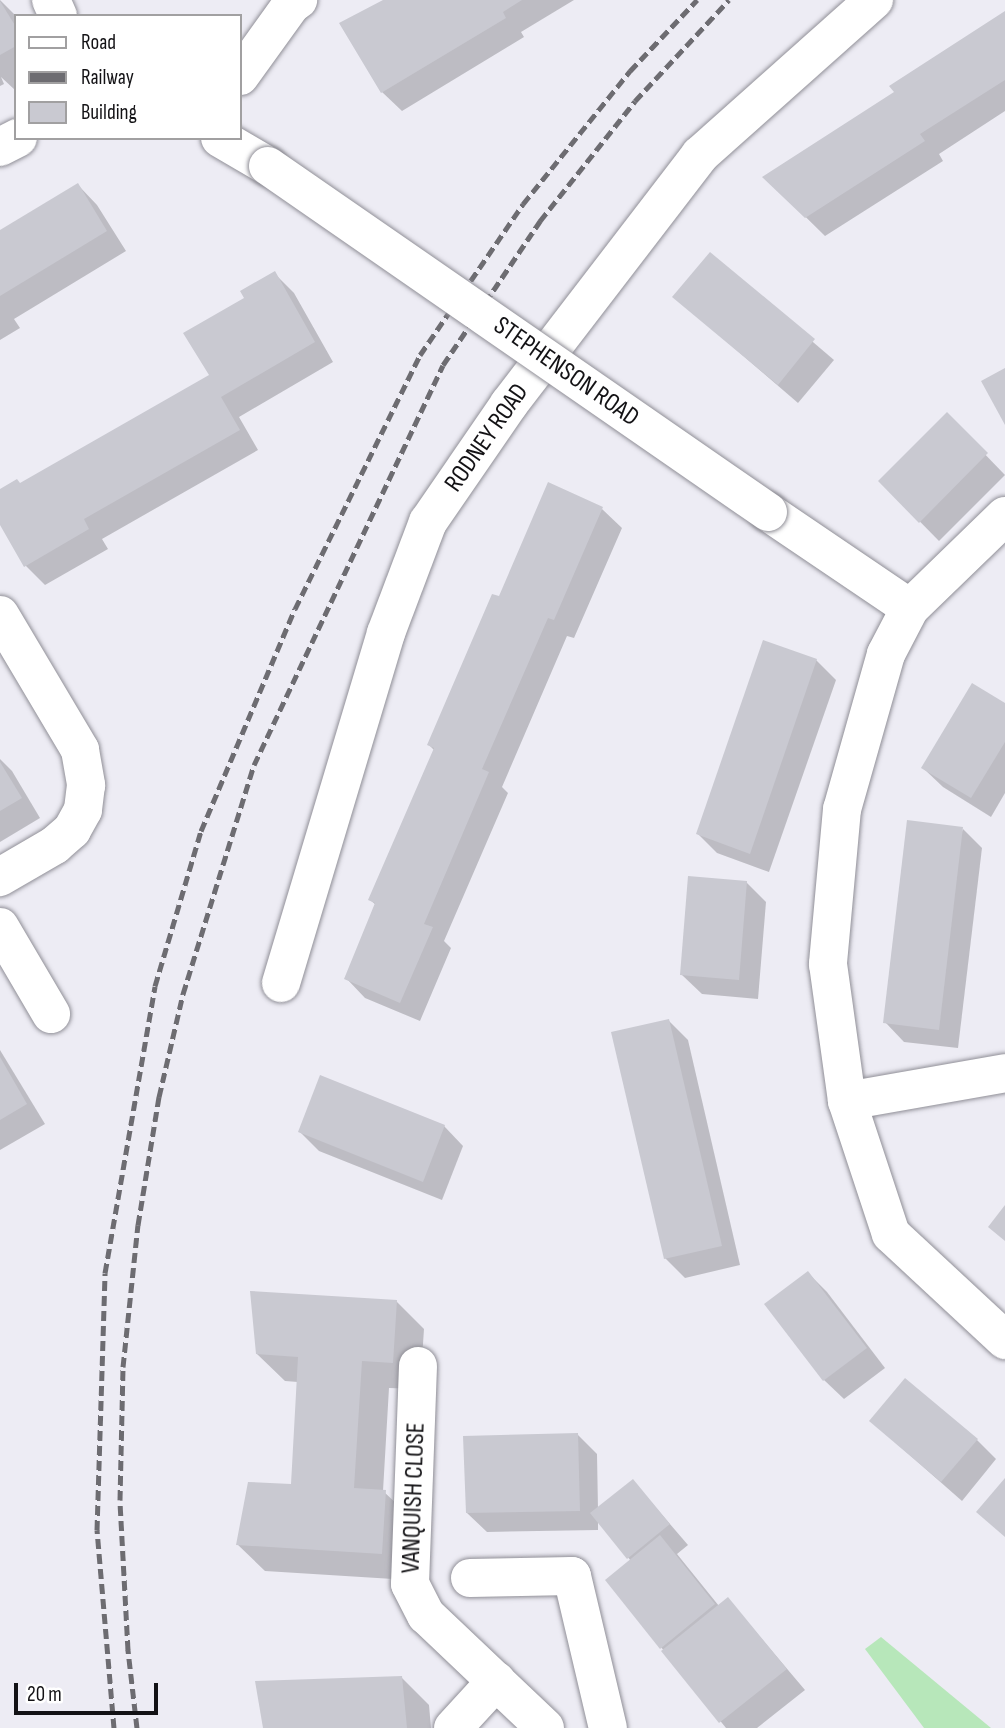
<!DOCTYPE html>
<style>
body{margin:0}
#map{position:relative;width:1005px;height:1728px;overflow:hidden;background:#edecf4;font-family:"Sofia Sans Condensed",sans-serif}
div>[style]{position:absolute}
.green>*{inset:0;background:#b7e7ba}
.shadow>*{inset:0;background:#0003}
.building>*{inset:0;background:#c9c9d1}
.roads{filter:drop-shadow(0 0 2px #908f97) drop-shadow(0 0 2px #908f97)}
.minor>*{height:38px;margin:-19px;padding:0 19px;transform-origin:19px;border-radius:19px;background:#fff}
.rail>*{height:5px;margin-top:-2.5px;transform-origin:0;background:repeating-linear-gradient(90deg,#6d6c71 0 10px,transparent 0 15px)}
.bridges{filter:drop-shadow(0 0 2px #908f97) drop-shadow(0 0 2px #908f97)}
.minor-bridge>*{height:38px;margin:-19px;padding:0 19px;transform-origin:19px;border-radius:19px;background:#fff}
span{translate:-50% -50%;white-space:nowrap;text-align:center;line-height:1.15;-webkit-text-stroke:5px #fff;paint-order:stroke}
.street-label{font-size:26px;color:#131215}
.legend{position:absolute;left:14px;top:14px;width:228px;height:126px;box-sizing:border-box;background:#fff;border:2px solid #a1a0a1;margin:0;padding:9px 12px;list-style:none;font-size:21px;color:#131215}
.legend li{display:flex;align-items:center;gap:14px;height:35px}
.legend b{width:35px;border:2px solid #a1a0a1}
.scale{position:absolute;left:14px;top:1683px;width:144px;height:32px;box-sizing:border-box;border:4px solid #131215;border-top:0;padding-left:9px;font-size:21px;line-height:24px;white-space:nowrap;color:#131215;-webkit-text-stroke:5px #fff;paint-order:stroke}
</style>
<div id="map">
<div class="green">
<i style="clip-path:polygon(881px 1637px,991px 1728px,924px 1728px,865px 1649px)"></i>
</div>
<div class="shadow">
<i style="clip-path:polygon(0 0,16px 16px,15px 90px,1px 77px,4px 84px,0 86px)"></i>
<i style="clip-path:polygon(386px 0,574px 0,521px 32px,524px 37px,402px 111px,382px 92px,341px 24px)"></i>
<i style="clip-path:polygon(1005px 13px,1005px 111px,939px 154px,943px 161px,825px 236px,765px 177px,896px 93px)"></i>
<i style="clip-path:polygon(78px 185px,97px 205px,126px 251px,14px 319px,20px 328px,0 340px,0 232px)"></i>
<i style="clip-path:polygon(710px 254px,834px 360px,798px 403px,675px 297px)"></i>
<i style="clip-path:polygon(274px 273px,294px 293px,333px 362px,239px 417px,258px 450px,102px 539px,108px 549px,45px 585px,26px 566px,0 521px,0 491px,21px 485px,211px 376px,246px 298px)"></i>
<i style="clip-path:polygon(947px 415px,1005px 475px,939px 541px,880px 481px)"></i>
<i style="clip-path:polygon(602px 509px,622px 528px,574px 638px,567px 636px,502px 787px,508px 793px,444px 941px,451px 948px,420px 1021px,365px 998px,346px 978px,376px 905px,370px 900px,435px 751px,429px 745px,500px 599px)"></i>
<i style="clip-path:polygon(816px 660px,836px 680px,769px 872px,717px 853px,698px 834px)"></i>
<i style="clip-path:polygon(1005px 705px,1005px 793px,991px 817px,943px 787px,923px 768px)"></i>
<i style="clip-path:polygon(0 759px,12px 771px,40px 818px,0 842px)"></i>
<i style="clip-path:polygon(963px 829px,982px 848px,958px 1048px,904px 1042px,885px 1022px)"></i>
<i style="clip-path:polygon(746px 882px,766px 902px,758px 999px,702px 994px,682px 975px)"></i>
<i style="clip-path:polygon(669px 1021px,688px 1040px,740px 1265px,685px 1278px,665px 1258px)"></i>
<i style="clip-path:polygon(0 1050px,45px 1124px,0 1150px)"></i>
<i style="clip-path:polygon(444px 1126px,463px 1146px,442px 1200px,319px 1151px,300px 1132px)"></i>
<i style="clip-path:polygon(808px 1273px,827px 1292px,885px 1368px,844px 1399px,824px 1380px)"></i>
<i style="clip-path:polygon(396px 1301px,424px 1329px,420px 1389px,389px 1388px,383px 1491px,413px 1519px,409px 1580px,265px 1571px,237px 1544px,292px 1486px,298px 1382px,285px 1381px,257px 1354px)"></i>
<i style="clip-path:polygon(871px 1421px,977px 1440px,996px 1459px,962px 1501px)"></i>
<i style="clip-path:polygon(577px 1434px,597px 1454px,598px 1509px,633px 1481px,688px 1545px,677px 1554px,719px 1606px,728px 1599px,805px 1690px,757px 1728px,726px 1728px,607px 1580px,631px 1561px,598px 1520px,598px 1530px,487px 1532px,467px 1513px)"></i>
<i style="clip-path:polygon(401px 1677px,429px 1705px,431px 1728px,265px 1728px)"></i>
</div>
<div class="building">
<i style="clip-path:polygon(383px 0,522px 0,503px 12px,506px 18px,381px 93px,339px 23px)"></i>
<i style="clip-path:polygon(0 1px,16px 27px,16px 46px,0 55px)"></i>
<i style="clip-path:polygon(1005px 11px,1005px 80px,920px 134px,925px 141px,805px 218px,762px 177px,894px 92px,889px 86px)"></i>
<i style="clip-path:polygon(78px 183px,107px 231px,0 296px,0 230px)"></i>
<i style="clip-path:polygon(710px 252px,815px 339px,778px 385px,672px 297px)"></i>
<i style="clip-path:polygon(275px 271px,315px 342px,221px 397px,240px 430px,84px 519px,89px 529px,24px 567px,0 525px,0 489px,17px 479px,20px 483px,209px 375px,183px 333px,244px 298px,240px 291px)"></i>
<i style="clip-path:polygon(1005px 368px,1005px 425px,981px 381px)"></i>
<i style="clip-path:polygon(947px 412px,988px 453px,919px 523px,878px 481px)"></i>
<i style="clip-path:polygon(548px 482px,603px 507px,554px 620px,548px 618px,482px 769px,489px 772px,424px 924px,433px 927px,400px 1003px,344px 979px,375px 903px,368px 900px,434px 748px,427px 745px,492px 594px,499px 596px)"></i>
<i style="clip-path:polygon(763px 640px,817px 659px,750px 854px,696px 834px)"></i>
<i style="clip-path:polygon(972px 683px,1005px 703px,1005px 742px,971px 798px,921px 768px)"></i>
<i style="clip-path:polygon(0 762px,22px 798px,0 811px)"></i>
<i style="clip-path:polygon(907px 820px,963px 827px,939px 1030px,883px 1023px)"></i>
<i style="clip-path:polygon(688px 876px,747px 881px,739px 980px,680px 975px)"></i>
<i style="clip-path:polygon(669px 1019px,722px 1246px,664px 1259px,611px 1032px)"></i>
<i style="clip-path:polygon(0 1057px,27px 1104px,0 1120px)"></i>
<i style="clip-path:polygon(320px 1075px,445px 1125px,423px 1182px,298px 1132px)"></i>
<i style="clip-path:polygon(1005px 1205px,1005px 1241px,988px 1227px)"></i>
<i style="clip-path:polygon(808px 1271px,867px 1348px,823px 1381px,764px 1304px)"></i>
<i style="clip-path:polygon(250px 1291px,397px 1300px,393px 1363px,362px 1361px,354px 1488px,386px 1490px,382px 1554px,236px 1545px,248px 1482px,291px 1484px,298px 1357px,256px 1354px)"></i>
<i style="clip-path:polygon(905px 1378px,978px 1439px,941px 1482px,869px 1421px)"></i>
<i style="clip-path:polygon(578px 1433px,580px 1511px,466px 1513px,463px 1436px)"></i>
<i style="clip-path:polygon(1005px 1478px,1005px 1537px,976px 1512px)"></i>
<i style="clip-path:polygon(633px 1479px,670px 1524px,627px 1559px,590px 1513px)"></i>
<i style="clip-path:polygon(660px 1535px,715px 1604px,660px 1649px,605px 1580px)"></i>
<i style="clip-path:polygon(728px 1597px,787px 1669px,719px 1723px,661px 1651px)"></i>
<i style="clip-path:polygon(402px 1676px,407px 1728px,263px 1728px,255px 1681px)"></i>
</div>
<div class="roads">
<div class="minor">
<i style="left:51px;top:0;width:17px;rotate:66deg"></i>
<i style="left:240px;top:76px;width:87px;rotate:-54.3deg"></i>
<i style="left:291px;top:5px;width:9px;rotate:-36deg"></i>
<i style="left:220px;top:138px;width:56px;rotate:30.3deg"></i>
<i style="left:0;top:147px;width:20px;rotate:-27deg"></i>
<i style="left:768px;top:512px;width:171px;rotate:34.1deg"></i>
<i style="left:1005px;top:516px;width:132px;rotate:135.9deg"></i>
<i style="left:910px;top:608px;width:52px;rotate:117.6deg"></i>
<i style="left:886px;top:654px;width:161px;rotate:105.8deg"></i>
<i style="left:842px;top:809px;width:156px;rotate:95.2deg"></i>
<i style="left:828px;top:964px;width:138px;rotate:82.1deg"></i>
<i style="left:847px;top:1101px;width:140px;rotate:71.7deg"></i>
<i style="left:891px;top:1234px;width:156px;rotate:42.9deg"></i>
<i style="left:0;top:615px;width:157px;rotate:59.3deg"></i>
<i style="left:80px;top:750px;width:36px;rotate:80deg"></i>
<i style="left:86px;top:785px;width:25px;rotate:97deg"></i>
<i style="left:83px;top:810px;width:23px;rotate:119deg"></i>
<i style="left:72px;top:830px;width:23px;rotate:139deg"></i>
<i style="left:55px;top:845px;width:64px;rotate:149.8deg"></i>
<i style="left:0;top:927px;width:101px;rotate:59.6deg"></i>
<i style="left:281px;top:983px;width:365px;rotate:-73.3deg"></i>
<i style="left:386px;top:633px;width:119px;rotate:-69.3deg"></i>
<i style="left:428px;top:522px;width:143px;rotate:-55.5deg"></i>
<i style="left:509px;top:404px;width:314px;rotate:-52.5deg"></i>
<i style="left:700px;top:155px;width:233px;rotate:-41.7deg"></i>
<i style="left:847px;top:1101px;width:160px;rotate:-10deg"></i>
<i style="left:418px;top:1366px;width:218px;rotate:92.1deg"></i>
<i style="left:410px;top:1584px;width:35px;rotate:63deg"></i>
<i style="left:426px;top:1615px;width:164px;rotate:43.5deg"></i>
<i style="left:470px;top:1578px;width:102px;rotate:-1.1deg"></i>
<i style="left:572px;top:1576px;width:156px;rotate:76.7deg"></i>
<i style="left:453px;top:1728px;width:64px;rotate:-47.5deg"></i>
</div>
</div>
<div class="rail">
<i style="left:114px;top:1728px;width:199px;rotate:-94.9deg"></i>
<i style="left:97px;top:1530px;width:257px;rotate:-88.2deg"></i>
<i style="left:105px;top:1273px;width:291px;rotate:-80.1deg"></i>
<i style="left:155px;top:986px;width:162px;rotate:-73.5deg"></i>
<i style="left:201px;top:831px;width:241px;rotate:-67.1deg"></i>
<i style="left:295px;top:609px;width:283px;rotate:-63.8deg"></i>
<i style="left:420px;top:355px;width:183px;rotate:-55.7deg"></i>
<i style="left:523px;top:204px;width:171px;rotate:-51.2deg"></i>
<i style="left:630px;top:71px;width:98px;rotate:-46.7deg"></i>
<i style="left:137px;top:1728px;width:79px;rotate:-96.6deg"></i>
<i style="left:128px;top:1650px;width:150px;rotate:-93.1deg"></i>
<i style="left:120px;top:1500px;width:133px;rotate:-88.7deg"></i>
<i style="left:123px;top:1367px;width:143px;rotate:-84deg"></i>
<i style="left:138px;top:1225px;width:130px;rotate:-80.7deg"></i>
<i style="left:159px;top:1097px;width:106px;rotate:-76.9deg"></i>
<i style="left:183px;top:994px;width:240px;rotate:-72.8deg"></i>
<i style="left:254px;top:765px;width:442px;rotate:-64.7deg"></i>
<i style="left:443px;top:365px;width:174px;rotate:-56deg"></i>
<i style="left:540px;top:221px;width:153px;rotate:-51.6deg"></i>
<i style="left:635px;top:101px;width:138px;rotate:-47.1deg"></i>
</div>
<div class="bridges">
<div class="minor-bridge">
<i style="left:268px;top:166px;width:608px;rotate:34.68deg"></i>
</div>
</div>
<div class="street-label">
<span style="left:566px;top:372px;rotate:35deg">STEPHENSON ROAD</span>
<span style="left:487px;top:438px;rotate:-55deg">RODNEY ROAD</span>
<span style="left:414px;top:1498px;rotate:-88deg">VANQUISH CLOSE</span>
</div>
<ul class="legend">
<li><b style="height:9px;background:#fff"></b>Road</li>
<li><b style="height:9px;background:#6d6c71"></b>Railway</li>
<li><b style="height:19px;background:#c9c9d1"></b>Building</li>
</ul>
<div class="scale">20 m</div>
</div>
